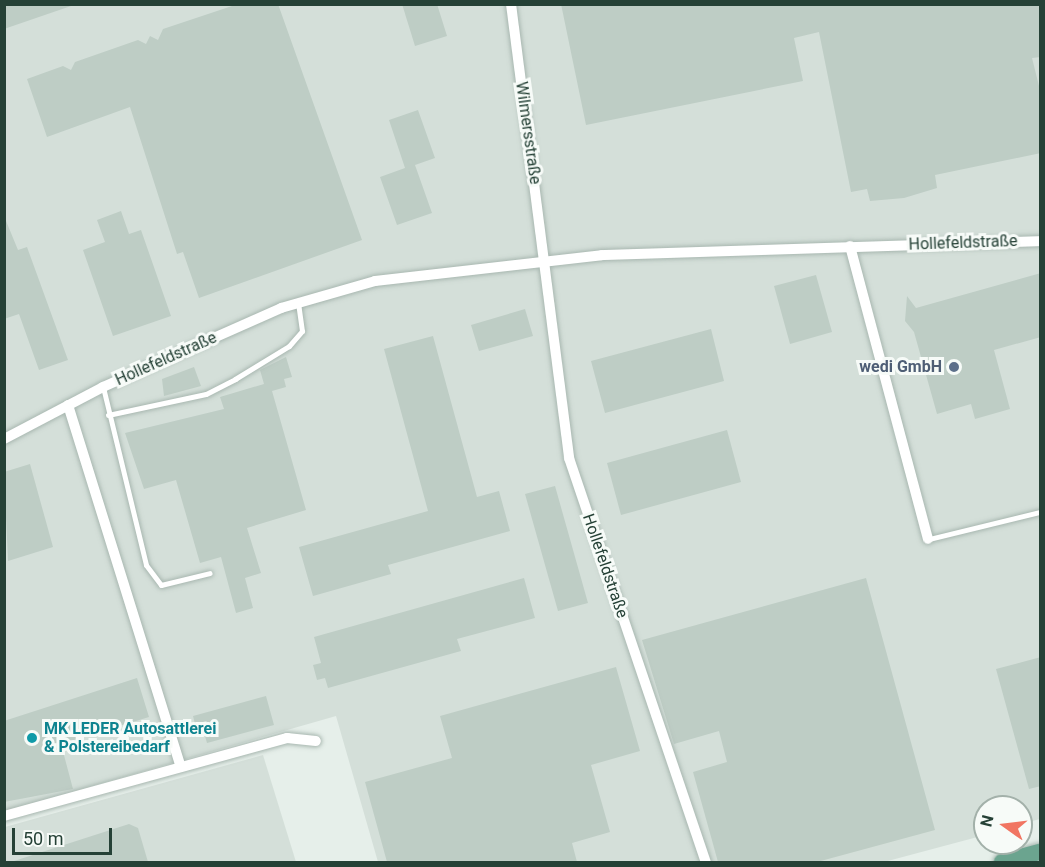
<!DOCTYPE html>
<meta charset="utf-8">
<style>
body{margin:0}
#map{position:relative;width:1045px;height:867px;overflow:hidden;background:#e6efea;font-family:Roboto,sans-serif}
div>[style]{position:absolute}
.built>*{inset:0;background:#d4dfd9}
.building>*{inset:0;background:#becdc5}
.roads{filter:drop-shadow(0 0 2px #a8b7b0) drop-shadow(0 0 2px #a8b7b0)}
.service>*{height:5px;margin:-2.5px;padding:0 2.5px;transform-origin:2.5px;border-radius:2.5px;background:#fff}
.minor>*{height:10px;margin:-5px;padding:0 5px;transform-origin:5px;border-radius:5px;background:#fff}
.primary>*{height:16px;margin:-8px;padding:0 8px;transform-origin:8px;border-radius:8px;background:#6ba48f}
.dots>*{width:16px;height:16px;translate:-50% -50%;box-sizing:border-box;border:3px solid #f7fbf8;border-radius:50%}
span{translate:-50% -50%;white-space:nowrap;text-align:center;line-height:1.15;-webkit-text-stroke:6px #f7fbf8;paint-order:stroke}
.street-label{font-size:16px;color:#254136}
.service-label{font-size:16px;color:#4e5e75;font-weight:700}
.right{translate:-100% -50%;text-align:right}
.culture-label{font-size:16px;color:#0d838f;font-weight:700}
.left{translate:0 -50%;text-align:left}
.frame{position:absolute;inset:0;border:6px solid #254136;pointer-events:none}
.north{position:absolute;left:973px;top:795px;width:60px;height:60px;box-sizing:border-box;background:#f7fbf8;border:2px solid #a3b1aa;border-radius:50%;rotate:284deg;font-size:16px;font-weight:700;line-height:24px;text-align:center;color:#254136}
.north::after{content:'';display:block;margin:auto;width:21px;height:27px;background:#f17562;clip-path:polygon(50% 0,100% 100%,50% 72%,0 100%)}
.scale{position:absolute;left:12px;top:828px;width:100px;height:27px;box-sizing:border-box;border:3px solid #254136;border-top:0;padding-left:8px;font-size:18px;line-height:21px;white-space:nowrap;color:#254136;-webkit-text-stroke:4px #f7fbf8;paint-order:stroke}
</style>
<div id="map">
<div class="built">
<i style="clip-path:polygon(5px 5px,1040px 5px,1040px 819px,1021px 824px,1021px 807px,985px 807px,985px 835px,884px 862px,378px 862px,336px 716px,5px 811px)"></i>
<i style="clip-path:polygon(263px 755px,296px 862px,5px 862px,5px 827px)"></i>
</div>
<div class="building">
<i style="clip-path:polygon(4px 4px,71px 4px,71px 6px,4px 29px)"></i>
<i style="clip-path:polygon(238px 4px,278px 4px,362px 240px,199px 298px,183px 252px,177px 254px,130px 107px,47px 137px,27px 79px,63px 66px,71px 70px,75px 62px,138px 40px,146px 44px,150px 36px,158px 40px,163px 29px)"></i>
<i style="clip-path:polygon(402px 4px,437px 4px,447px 36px,415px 46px)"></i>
<i style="clip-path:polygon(561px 4px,1041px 4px,1041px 57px,1032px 58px,1041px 94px,1041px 153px,935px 175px,937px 188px,904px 198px,870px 201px,867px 189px,851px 192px,819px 32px,794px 38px,803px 81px,586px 125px)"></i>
<i style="clip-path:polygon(418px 110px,435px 158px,415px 165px,432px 213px,397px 225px,380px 177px,405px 168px,389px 120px)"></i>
<i style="clip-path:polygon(121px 211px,129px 234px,141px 230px,171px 316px,113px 336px,83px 250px,105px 242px,97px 220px)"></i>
<i style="clip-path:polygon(4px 216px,18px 250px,27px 247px,68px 360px,39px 370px,19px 314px,4px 319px)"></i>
<i style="clip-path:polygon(1041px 273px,1041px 337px,994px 350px,1010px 409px,975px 419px,971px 404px,937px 414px,914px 332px,905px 321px,907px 296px,916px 308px)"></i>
<i style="clip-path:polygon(816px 275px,832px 332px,790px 344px,774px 286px)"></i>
<i style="clip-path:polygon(525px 309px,533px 336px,479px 351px,471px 325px)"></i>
<i style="clip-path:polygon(711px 329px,724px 381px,605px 413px,591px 361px)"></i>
<i style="clip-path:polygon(433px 336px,477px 497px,499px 491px,510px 531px,388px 565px,391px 574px,313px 596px,299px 547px,428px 511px,384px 349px)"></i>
<i style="clip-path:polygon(286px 357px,292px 377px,284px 379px,286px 387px,272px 391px,306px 510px,247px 528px,261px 573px,245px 578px,253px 608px,236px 613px,221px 557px,200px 563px,176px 480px,144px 489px,125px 433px,224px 409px,220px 397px,264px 384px,260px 370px)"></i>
<i style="clip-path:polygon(194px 367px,201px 386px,164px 396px,162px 379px)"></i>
<i style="clip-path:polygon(727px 430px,741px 482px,621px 515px,607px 463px)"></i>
<i style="clip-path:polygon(30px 464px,53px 547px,8px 561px,4px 472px)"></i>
<i style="clip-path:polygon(555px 486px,588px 603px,558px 611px,525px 494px)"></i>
<i style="clip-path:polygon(524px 578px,535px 618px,457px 639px,461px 651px,328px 688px,325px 678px,317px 680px,313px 665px,321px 663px,314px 637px)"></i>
<i style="clip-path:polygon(866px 578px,935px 830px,817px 862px,718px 862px,693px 772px,727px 762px,719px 731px,674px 744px,642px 640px)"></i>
<i style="clip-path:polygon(1041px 657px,1041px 786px,1029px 789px,996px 669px)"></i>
<i style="clip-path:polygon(616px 667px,640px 751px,591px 765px,610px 832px,572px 843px,577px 862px,387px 862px,365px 782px,452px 758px,440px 716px)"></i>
<i style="clip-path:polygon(137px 678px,149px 717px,61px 744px,73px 789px,4px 802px,4px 721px)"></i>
<i style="clip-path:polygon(266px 696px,274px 725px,207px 743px,202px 726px,196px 728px,193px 716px)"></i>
<i style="clip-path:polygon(129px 824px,138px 828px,148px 862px,11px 862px)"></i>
</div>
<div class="roads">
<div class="service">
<i style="left:103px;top:387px;width:183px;rotate:76.4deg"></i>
<i style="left:146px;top:565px;width:25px;rotate:53deg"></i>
<i style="left:161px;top:585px;width:50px;rotate:-13.8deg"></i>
<i style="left:108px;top:415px;width:100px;rotate:-12.1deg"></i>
<i style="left:206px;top:394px;width:33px;rotate:-27deg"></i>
<i style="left:235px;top:379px;width:63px;rotate:-31.4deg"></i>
<i style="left:289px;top:346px;width:20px;rotate:-49deg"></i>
<i style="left:302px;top:331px;width:28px;rotate:-98deg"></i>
<i style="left:929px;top:539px;width:114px;rotate:-13.7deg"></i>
</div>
<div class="minor">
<i style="left:511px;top:4px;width:458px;rotate:82.7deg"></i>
<i style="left:569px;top:458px;width:427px;rotate:71.3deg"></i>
<i style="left:850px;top:246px;width:303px;rotate:75.1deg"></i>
<i style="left:68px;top:405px;width:379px;rotate:72.7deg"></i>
<i style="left:4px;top:439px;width:112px;rotate:-27.7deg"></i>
<i style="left:103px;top:387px;width:195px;rotate:-23.9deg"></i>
<i style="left:281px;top:308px;width:98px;rotate:-16deg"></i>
<i style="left:375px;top:281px;width:228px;rotate:-6.5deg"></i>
<i style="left:602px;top:255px;width:438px;rotate:-1.8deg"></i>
<i style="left:4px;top:816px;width:294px;rotate:-15.4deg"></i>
<i style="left:287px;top:738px;width:29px;rotate:6deg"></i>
</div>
<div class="primary">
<i style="left:1002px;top:862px;width:39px;rotate:-15deg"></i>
</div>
</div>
<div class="dots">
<i style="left:954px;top:367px;background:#5c6f8a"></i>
<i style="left:32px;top:738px;background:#0f9aa8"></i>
</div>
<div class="street-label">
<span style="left:528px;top:133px;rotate:82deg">Wilmersstraße</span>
<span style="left:963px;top:243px;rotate:-2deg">Hollefeldstraße</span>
<span style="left:166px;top:359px;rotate:-24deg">Hollefeldstraße</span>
<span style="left:605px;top:566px;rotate:71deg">Hollefeldstraße</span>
</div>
<div class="service-label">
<span class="right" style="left:942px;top:367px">wedi GmbH</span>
</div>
<div class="culture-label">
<span class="left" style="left:44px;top:738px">MK LEDER Autosattlerei<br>&amp; Polstereibedarf</span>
</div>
<div class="frame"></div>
<div class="north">N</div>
<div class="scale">50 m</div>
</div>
